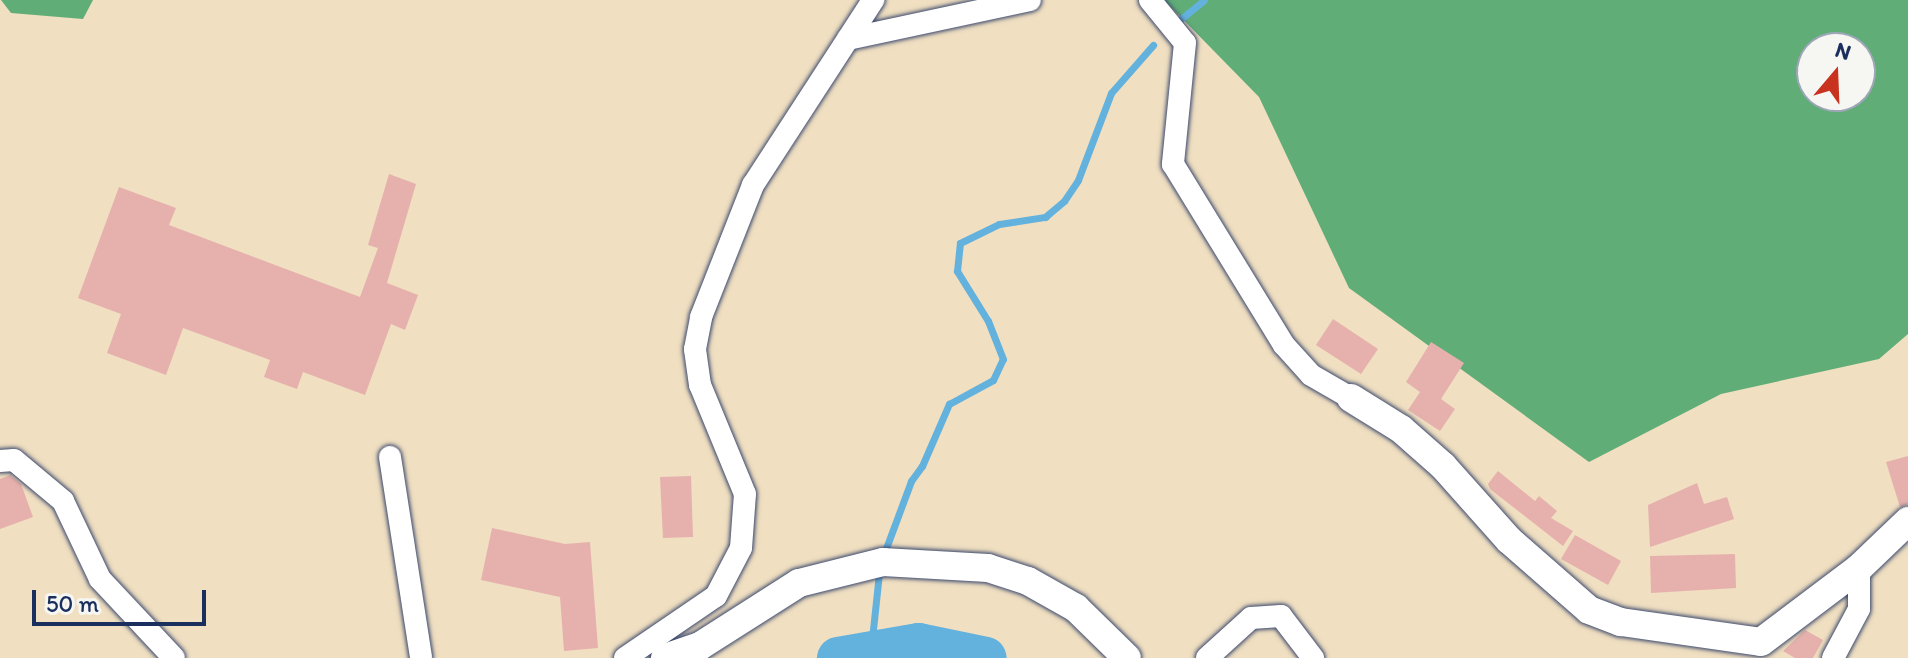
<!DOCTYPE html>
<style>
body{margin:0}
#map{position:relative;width:1908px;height:658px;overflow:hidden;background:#f0dfc1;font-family:Itim,sans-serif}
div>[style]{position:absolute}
.forest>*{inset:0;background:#61ad77}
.stream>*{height:7px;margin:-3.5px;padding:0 3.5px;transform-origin:3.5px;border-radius:3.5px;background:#63b1dd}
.river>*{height:42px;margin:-21px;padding:0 21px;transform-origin:21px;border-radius:21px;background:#63b1dd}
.building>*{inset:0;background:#e6b1ad}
.roads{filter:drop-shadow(0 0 2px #3b496d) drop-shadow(0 0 2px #3b496d)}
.minor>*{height:22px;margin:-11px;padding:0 11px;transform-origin:11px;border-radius:11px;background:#fff}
.tertiary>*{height:28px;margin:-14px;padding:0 14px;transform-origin:14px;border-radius:14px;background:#fff}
span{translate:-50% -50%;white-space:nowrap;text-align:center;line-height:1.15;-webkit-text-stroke:7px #f6f6f2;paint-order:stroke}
.north{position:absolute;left:1796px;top:32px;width:80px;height:80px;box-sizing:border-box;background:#f6f6f2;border:2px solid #9ea6b7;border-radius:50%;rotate:19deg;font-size:22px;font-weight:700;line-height:32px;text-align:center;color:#1b2f5e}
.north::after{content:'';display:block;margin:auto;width:28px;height:36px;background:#c8321e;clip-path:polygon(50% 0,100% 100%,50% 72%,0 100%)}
.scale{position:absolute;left:32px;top:590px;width:174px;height:36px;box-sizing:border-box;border:4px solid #1b2f5e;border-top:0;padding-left:10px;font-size:24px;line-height:28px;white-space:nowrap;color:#1b2f5e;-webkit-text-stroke:6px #f6f6f2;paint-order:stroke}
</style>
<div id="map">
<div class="forest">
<i style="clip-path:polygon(1px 0,93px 0,83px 19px,11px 13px)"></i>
<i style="clip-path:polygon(evenodd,1164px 0,1908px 0,1908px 334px,1879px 359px,1721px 394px,1589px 462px,1349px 288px,1259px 97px,1164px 0,1812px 48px,1860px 48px,1860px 96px,1812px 96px,1812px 48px)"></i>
</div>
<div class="stream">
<i style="left:1182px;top:18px;width:28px;rotate:-39deg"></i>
<i style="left:885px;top:551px;width:75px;rotate:-69.6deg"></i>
<i style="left:911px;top:481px;width:19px;rotate:-54deg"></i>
<i style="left:922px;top:466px;width:68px;rotate:-66.5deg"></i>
<i style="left:949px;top:404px;width:50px;rotate:-28.6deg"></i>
<i style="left:993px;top:380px;width:23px;rotate:-65deg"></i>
<i style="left:1003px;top:359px;width:41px;rotate:-111.5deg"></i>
<i style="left:988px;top:321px;width:59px;rotate:-121.8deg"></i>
<i style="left:957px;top:271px;width:28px;rotate:-84deg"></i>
<i style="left:960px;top:243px;width:43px;rotate:-26deg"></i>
<i style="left:999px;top:224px;width:47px;rotate:-8.7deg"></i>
<i style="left:1045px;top:217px;width:25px;rotate:-40deg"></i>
<i style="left:1064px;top:201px;width:25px;rotate:-56deg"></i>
<i style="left:1078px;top:180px;width:93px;rotate:-69.2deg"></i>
<i style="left:1111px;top:93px;width:64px;rotate:-48.8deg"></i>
<i style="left:871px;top:648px;width:75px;rotate:-83.9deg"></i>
</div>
<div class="river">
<i style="left:838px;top:658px;width:82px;rotate:-9.8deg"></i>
<i style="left:919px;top:644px;width:68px;rotate:11.8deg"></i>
</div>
<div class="building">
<i style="clip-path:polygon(389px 174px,416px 184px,387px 283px,418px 295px,405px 330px,391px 324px,365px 395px,303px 372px,297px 389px,264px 377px,270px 360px,183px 328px,166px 375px,107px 353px,121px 314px,78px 298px,119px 187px,176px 208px,169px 225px,360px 297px,378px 248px,368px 245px)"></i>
<i style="clip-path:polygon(1333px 319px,1378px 349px,1361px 374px,1316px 345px)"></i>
<i style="clip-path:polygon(1431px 342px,1464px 363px,1441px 399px,1455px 409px,1440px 431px,1408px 410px,1420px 392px,1406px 382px)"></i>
<i style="clip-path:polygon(1908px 456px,1908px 504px,1900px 507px,1886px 462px)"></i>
<i style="clip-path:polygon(1498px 471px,1535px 501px,1539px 496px,1557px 511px,1551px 518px,1573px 531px,1563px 546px,1490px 489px,1488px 484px)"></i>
<i style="clip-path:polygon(10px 475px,21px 484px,33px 517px,0 529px,0 479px)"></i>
<i style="clip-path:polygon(691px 476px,693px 537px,663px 538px,660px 477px)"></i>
<i style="clip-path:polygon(1697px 483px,1704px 504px,1727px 497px,1734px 519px,1650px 547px,1648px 505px)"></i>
<i style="clip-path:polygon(492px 528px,565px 544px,590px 542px,598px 648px,564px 651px,560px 597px,481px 580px)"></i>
<i style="clip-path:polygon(1575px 535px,1621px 561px,1608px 585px,1561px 559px)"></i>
<i style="clip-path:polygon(1735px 554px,1736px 588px,1651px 593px,1650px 556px)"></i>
<i style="clip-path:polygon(1805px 630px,1823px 640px,1813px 658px,1795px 658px,1783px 651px)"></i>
</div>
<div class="roads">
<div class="minor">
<i style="left:1150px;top:0;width:55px;rotate:50.9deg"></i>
<i style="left:1185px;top:43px;width:122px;rotate:95.7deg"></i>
<i style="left:1173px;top:164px;width:212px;rotate:58.5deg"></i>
<i style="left:1284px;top:345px;width:40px;rotate:48deg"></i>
<i style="left:1311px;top:375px;width:46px;rotate:29.9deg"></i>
<i style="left:848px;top:39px;width:186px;rotate:-12.1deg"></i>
<i style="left:390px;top:457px;width:203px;rotate:81.2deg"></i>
<i style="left:0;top:461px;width:14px;rotate:-4deg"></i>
<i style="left:14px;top:460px;width:64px;rotate:39.9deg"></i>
<i style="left:63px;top:501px;width:86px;rotate:64.6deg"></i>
<i style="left:100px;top:579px;width:108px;rotate:46.9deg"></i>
<i style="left:625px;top:658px;width:110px;rotate:-34.3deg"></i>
<i style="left:716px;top:596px;width:54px;rotate:-62.5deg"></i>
<i style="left:741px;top:548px;width:54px;rotate:-85.8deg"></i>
<i style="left:745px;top:494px;width:118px;rotate:-112.4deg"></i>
<i style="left:700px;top:385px;width:36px;rotate:-98deg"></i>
<i style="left:695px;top:349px;width:33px;rotate:-79deg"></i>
<i style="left:701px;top:317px;width:142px;rotate:-68.5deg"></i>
<i style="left:753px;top:185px;width:221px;rotate:-57deg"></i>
<i style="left:1207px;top:658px;width:59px;rotate:-42.3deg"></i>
<i style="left:1251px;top:618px;width:30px;rotate:-4deg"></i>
<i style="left:1281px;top:616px;width:53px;rotate:52.7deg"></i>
<i style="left:1833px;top:658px;width:55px;rotate:-62deg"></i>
<i style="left:1859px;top:609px;width:41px;rotate:-90deg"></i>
</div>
<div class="tertiary">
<i style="left:1351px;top:398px;width:59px;rotate:31.8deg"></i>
<i style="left:1401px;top:429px;width:56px;rotate:41.4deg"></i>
<i style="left:1443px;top:466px;width:99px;rotate:48.3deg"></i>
<i style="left:1509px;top:540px;width:106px;rotate:41.2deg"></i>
<i style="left:1589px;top:610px;width:34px;rotate:21deg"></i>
<i style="left:1621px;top:622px;width:141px;rotate:8.1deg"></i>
<i style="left:1761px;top:642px;width:123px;rotate:-37.1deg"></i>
<i style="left:1859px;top:568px;width:68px;rotate:-43.8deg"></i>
<i style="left:665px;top:658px;width:37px;rotate:-19deg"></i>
<i style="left:700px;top:646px;width:117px;rotate:-32.5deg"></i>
<i style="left:799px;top:583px;width:87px;rotate:-14deg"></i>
<i style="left:883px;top:562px;width:105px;rotate:3.3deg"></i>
<i style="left:988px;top:568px;width:42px;rotate:18deg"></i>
<i style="left:1028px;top:581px;width:55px;rotate:29.4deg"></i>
<i style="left:1076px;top:608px;width:71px;rotate:44.4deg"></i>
</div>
</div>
<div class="north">N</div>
<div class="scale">50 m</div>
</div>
